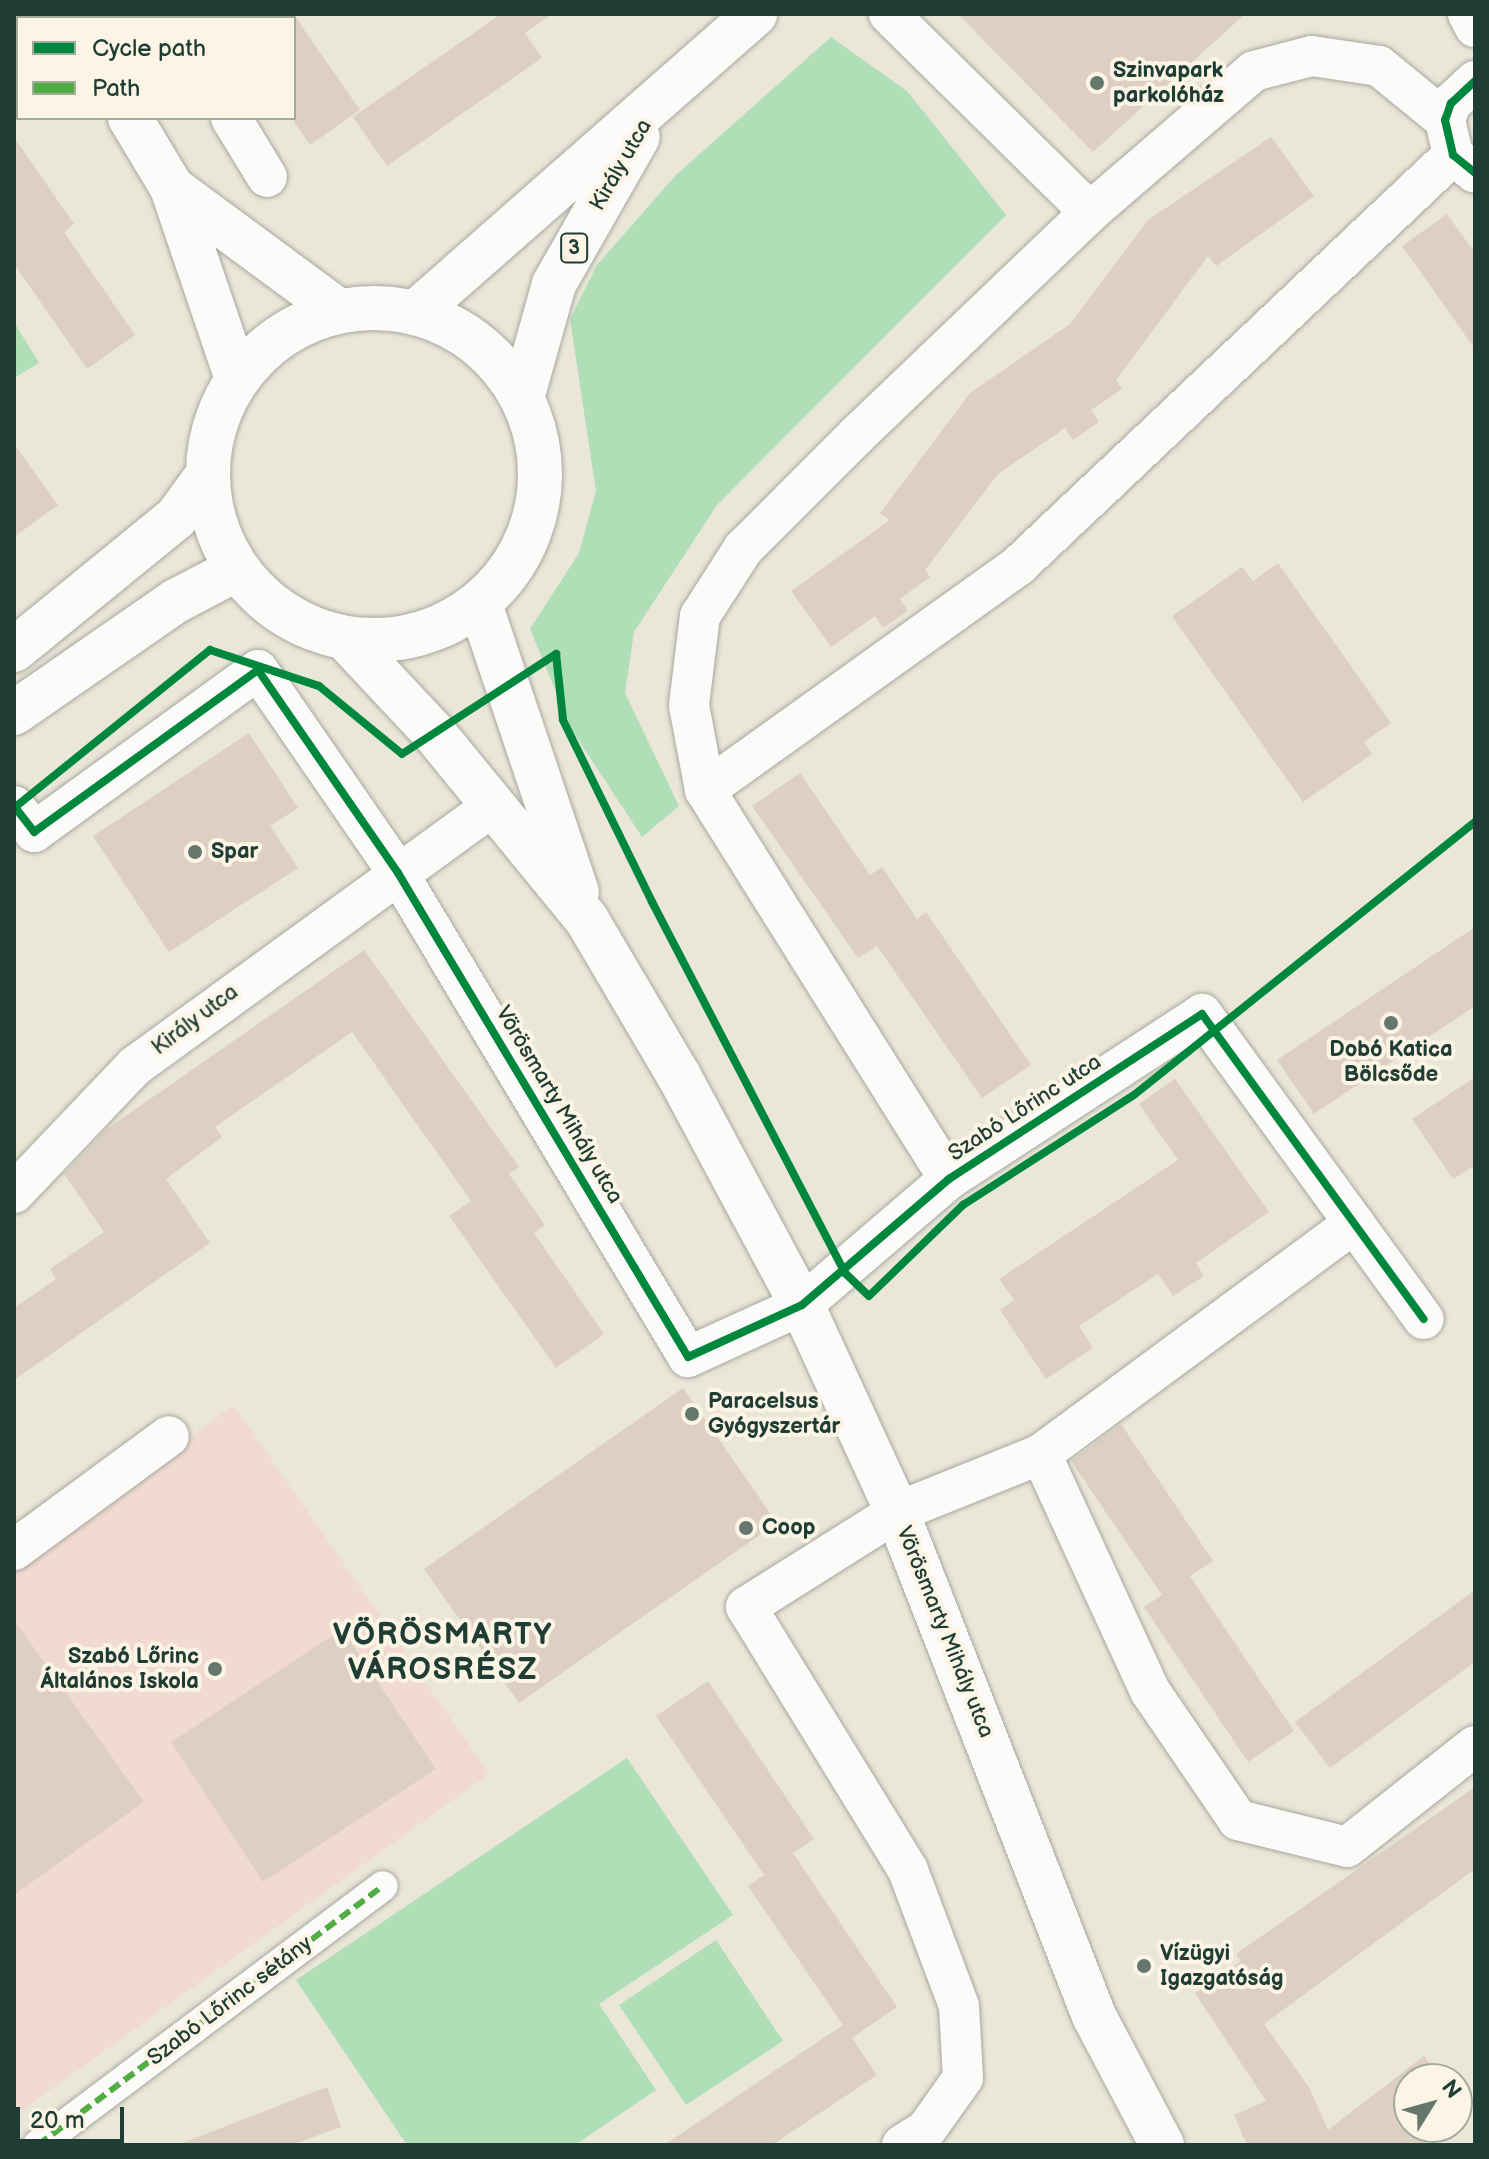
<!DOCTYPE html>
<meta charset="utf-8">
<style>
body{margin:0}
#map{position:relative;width:1489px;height:2159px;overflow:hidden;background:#eae7d9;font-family:"Balsamiq Sans",sans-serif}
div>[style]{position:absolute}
.built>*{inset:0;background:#f1dad1}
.green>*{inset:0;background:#b0deb7}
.building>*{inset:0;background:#ddd0c3}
.roads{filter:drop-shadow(0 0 2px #a6a89f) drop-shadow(0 0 2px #a6a89f)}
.pedestrian>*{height:30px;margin:-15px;padding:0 15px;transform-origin:15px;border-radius:15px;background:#fcfbf9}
.minor>*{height:40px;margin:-20px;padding:0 20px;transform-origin:20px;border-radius:20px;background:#fcfbf9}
.tertiary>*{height:44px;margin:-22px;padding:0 22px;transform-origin:22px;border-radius:22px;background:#fcfbf9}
.secondary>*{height:44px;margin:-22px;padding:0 22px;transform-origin:22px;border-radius:22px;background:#fcfbf9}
.primary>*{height:44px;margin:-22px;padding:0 22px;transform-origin:22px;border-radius:22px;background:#fcfbf9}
.primary>.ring{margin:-22px;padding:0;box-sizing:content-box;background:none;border:44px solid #fcfbf9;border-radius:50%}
.quiet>*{height:6px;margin-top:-3px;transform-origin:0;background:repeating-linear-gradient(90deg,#52ad45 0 12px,transparent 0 18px)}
.cycleway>*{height:8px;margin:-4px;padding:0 4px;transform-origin:4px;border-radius:4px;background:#00873e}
.dots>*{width:22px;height:22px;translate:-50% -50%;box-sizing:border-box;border:4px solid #fcf5e5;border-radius:50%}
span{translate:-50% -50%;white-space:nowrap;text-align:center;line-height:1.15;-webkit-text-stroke:8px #fcf5e5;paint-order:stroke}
.shield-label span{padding:2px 6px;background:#fcf5e5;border:2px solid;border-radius:6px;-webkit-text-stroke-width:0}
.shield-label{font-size:20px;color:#1f3d34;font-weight:700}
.poi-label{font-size:22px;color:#1f3d34;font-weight:700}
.left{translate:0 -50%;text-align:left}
.right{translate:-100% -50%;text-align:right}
.street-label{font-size:22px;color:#1f3d34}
.district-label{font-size:30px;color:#1f3d34;font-weight:700;letter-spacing:2px}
.frame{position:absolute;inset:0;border:16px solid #1f3d34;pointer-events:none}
.legend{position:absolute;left:16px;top:16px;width:280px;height:104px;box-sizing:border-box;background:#fcf5e5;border:2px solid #a4ab9e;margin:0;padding:10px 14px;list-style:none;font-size:24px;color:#1f3d34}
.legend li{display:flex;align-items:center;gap:16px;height:40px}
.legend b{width:40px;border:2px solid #a4ab9e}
.north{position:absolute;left:1393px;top:2063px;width:80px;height:80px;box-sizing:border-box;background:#fcf5e5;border:2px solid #a4ab9e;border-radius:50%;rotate:53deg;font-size:22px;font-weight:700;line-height:32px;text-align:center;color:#1f3d34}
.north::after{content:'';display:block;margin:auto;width:28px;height:36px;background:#66786e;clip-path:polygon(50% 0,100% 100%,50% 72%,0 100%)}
.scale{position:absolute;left:16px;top:2107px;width:108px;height:36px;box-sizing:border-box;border:4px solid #1f3d34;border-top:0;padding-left:10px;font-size:24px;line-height:28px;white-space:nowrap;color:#1f3d34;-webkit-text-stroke:6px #fcf5e5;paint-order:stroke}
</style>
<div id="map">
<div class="built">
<i style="clip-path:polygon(234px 1405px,489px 1774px,14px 2116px,14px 1564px)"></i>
</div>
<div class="green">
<i style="clip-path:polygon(831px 37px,907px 91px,1006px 215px,717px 505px,634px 632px,625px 693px,679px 806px,642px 837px,572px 730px,530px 629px,579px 553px,596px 491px,570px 319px,597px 265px,676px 175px)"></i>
<i style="clip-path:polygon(14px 322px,39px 363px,14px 378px)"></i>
<i style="clip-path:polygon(627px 1758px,733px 1915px,599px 2004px,656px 2090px,575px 2145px,407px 2145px,296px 1980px)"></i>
<i style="clip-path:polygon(716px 1940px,783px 2041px,686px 2105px,619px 2005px)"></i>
</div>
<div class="building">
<i style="clip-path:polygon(501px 14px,552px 14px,525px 33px,542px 58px,387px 166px,353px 117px)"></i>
<i style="clip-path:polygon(958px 14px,1245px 14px,1093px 152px)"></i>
<i style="clip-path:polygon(294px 15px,360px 110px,310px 145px,294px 122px)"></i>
<i style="clip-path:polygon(14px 137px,74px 224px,64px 232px,135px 335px,87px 369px,14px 264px)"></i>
<i style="clip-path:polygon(1271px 137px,1314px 196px,1216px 266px,1208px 256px,1116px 380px,1122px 389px,1091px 410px,1099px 422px,1073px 440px,1065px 428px,998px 474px,925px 570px,930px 577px,900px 599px,908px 611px,883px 628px,875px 616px,831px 647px,791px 591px,890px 520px,880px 513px,970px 393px,1070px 324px,1148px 220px)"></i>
<i style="clip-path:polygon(1447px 214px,1475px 253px,1475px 349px,1402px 246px)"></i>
<i style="clip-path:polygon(14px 444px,58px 505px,14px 537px)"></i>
<i style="clip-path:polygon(1278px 563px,1391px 723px,1364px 742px,1372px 754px,1303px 802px,1172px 616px,1242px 567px,1253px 581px)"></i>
<i style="clip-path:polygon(249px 733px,298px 808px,270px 826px,298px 868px,169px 952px,93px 836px)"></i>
<i style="clip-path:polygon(800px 773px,870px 875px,882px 867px,917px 919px,926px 912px,1031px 1065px,982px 1098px,877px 946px,858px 958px,752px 806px)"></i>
<i style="clip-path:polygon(1475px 927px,1475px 1006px,1314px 1114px,1277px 1060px)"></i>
<i style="clip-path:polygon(364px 950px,519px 1167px,509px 1174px,545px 1225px,534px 1233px,604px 1334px,556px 1368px,449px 1216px,471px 1201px,352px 1032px,215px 1127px,222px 1137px,166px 1179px,210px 1243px,14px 1380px,14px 1308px,56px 1279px,50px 1269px,104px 1232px,64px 1174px,107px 1129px)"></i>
<i style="clip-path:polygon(1475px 1077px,1475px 1165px,1453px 1179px,1412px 1119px)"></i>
<i style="clip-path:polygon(1175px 1079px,1269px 1212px,1196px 1263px,1204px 1276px,1173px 1296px,1158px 1274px,1079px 1326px,1093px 1348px,1046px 1379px,1000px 1310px,1014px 1300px,999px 1279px,1178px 1160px,1139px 1104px)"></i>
<i style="clip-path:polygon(683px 1388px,777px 1523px,519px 1703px,424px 1569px)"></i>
<i style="clip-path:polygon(1121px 1424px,1213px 1561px,1190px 1576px,1294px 1731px,1248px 1762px,1144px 1607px,1162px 1595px,1071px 1461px)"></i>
<i style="clip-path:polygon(1475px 1590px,1475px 1662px,1330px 1768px,1295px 1722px)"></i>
<i style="clip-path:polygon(14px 1620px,144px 1802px,14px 1895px)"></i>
<i style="clip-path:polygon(342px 1629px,436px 1769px,263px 1882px,171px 1742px)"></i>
<i style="clip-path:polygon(708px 1681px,814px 1839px,793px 1853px,897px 2007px,852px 2038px,877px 2075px,772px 2145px,664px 2145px,843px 2025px,748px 1886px,764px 1875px,656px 1716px)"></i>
<i style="clip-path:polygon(1475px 1787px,1475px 1869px,1264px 2024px,1310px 2089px,1328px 2130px,1424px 2056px,1442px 2079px,1409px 2079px,1409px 2127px,1446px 2127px,1423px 2145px,1247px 2145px,1234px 2115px,1266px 2101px,1195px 1993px,1241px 1961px,1236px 1954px)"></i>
<i style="clip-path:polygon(327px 2087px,341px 2127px,291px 2145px,177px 2145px)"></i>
</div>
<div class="roads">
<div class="pedestrian">
<i style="left:38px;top:2145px;width:431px;rotate:-36.9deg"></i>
</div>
<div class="minor">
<i style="left:167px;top:14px;width:5px;rotate:53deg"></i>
<i style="left:889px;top:14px;width:282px;rotate:44.6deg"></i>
<i style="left:1468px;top:14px;width:15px;rotate:62deg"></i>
<i style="left:1475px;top:81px;width:33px;rotate:137deg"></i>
<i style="left:1451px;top:103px;width:18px;rotate:109deg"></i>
<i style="left:1445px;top:120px;width:36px;rotate:77deg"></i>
<i style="left:1453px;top:155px;width:28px;rotate:39deg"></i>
<i style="left:231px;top:118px;width:69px;rotate:58.6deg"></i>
<i style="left:705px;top:790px;width:386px;rotate:-35.6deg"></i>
<i style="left:1019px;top:565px;width:597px;rotate:-43.37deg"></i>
<i style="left:14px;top:806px;width:33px;rotate:52deg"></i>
<i style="left:34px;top:832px;width:276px;rotate:-35.9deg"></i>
<i style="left:258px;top:670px;width:247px;rotate:55.4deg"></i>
<i style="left:398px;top:873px;width:564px;rotate:59.07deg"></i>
<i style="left:688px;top:1357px;width:125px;rotate:-24.5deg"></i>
<i style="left:802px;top:1305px;width:194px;rotate:-40.6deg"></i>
<i style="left:949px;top:1179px;width:302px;rotate:-33.1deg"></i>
<i style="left:1202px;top:1014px;width:377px;rotate:54deg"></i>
<i style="left:949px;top:1179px;width:459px;rotate:-122.1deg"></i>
<i style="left:705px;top:790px;width:86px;rotate:-100.7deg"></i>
<i style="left:689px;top:705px;width:90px;rotate:-83deg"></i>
<i style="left:700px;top:616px;width:80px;rotate:-57.3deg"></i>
<i style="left:743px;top:549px;width:161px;rotate:-45deg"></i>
<i style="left:857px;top:435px;width:323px;rotate:-43.7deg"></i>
<i style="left:1090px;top:212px;width:216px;rotate:-40.7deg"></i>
<i style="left:1254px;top:71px;width:60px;rotate:-14.5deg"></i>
<i style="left:1312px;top:56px;width:68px;rotate:8.5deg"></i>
<i style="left:1379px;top:66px;width:85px;rotate:39.3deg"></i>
<i style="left:14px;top:1193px;width:175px;rotate:-46.4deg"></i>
<i style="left:135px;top:1066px;width:442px;rotate:-36deg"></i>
<i style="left:1041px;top:1454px;width:261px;rotate:65.3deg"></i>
<i style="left:1150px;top:1691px;width:156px;rotate:55.7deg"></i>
<i style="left:1238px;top:1820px;width:112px;rotate:13.9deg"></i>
<i style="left:1347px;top:1847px;width:163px;rotate:-38.3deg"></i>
<i style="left:14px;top:1550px;width:192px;rotate:-36.3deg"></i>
<i style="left:902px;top:2145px;width:28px;rotate:-32deg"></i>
<i style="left:926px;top:2130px;width:64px;rotate:-54.6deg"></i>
<i style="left:963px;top:2078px;width:72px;rotate:-93.2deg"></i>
<i style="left:959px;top:2006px;width:145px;rotate:-110.6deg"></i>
<i style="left:908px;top:1870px;width:309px;rotate:-121.6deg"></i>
<i style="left:746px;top:1607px;width:178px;rotate:-32.2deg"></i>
<i style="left:897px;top:1512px;width:155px;rotate:-21.9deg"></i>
<i style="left:1041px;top:1454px;width:389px;rotate:-36.4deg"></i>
</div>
<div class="tertiary">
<i style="left:71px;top:14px;width:4px;rotate:63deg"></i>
<i style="left:130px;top:118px;width:82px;rotate:59deg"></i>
<i style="left:172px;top:188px;width:202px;rotate:71.2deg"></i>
<i style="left:172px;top:188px;width:207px;rotate:36.4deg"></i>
</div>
<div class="secondary">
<i style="left:480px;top:604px;width:304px;rotate:71.4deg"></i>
<i style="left:346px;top:639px;width:129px;rotate:46.9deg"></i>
<i style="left:434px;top:733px;width:242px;rotate:50.7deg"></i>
<i style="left:587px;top:920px;width:181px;rotate:59.5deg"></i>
<i style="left:679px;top:1076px;width:260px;rotate:61.8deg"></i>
<i style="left:802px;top:1305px;width:228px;rotate:65.3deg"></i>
<i style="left:897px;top:1512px;width:541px;rotate:68.65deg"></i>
<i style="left:1094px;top:2016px;width:146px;rotate:62.2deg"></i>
</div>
<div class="primary">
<i class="ring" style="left:208px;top:308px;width:288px;height:288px"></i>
<i style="left:415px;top:313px;width:453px;rotate:-41.3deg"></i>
<i style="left:522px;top:398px;width:118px;rotate:-74.3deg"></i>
<i style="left:554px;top:284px;width:169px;rotate:-60.3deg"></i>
<i style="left:14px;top:650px;width:209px;rotate:-39.2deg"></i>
<i style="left:176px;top:518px;width:54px;rotate:-54deg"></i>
<i style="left:14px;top:713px;width:197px;rotate:-34.7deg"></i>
<i style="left:176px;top:601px;width:69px;rotate:-27.7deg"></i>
</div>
</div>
<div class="quiet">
<i style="left:38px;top:2145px;width:431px;rotate:-36.9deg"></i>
</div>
<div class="cycleway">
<i style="left:1475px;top:81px;width:33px;rotate:137deg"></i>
<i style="left:1451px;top:103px;width:18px;rotate:109deg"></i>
<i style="left:1445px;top:120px;width:36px;rotate:77deg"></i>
<i style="left:1453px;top:155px;width:28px;rotate:39deg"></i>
<i style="left:14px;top:806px;width:33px;rotate:52deg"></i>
<i style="left:34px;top:832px;width:276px;rotate:-35.9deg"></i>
<i style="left:258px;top:670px;width:247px;rotate:55.4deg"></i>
<i style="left:398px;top:873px;width:564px;rotate:59.07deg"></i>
<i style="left:688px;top:1357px;width:125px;rotate:-24.5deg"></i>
<i style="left:802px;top:1305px;width:194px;rotate:-40.6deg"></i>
<i style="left:949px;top:1179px;width:302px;rotate:-33.1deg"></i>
<i style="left:1202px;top:1014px;width:377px;rotate:54deg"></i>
<i style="left:14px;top:808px;width:252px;rotate:-38.9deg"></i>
<i style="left:210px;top:650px;width:115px;rotate:18.3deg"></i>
<i style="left:319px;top:686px;width:107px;rotate:39.3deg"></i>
<i style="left:402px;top:754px;width:184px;rotate:-33deg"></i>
<i style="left:556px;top:654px;width:66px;rotate:83.9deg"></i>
<i style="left:563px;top:720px;width:203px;rotate:63.9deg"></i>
<i style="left:652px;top:902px;width:418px;rotate:62.5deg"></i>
<i style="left:845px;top:1273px;width:33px;rotate:44deg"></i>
<i style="left:869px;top:1296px;width:131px;rotate:-44.1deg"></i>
<i style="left:963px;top:1205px;width:203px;rotate:-32.8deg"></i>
<i style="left:1134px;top:1095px;width:437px;rotate:-38.7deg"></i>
</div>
<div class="dots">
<i style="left:1097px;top:83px;background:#66786e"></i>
<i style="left:195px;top:852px;background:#66786e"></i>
<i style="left:1391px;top:1023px;background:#66786e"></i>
<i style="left:692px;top:1414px;background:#66786e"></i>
<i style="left:746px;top:1528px;background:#66786e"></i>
<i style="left:215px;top:1669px;background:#66786e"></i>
<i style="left:1144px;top:1966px;background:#66786e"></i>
</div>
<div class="shield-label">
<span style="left:574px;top:248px">3</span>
</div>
<div class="poi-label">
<span class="left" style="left:1113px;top:83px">Szinvapark<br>parkolóház</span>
<span class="left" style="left:211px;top:852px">Spar</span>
<span style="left:1391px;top:1062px">Dobó Katica<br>Bölcsőde</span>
<span class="left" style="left:708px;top:1414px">Paracelsus<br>Gyógyszertár</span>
<span class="left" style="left:762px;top:1528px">Coop</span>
<span class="right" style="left:199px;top:1669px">Szabó Lőrinc<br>Általános Iskola</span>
<span class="left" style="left:1160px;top:1966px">Vízügyi<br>Igazgatóság</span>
</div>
<div class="street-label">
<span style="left:621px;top:165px;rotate:-60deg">Király utca</span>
<span style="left:195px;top:1020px;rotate:-37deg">Király utca</span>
<span style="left:559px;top:1105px;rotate:59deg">Vörösmarty Mihály utca</span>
<span style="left:1025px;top:1108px;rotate:-33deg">Szabó Lőrinc utca</span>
<span style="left:945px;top:1632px;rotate:68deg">Vörösmarty Mihály utca</span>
<span style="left:230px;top:2001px;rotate:-37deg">Szabó Lőrinc sétány</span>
</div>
<div class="district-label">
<span style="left:443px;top:1652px">VÖRÖSMARTY<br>VÁROSRÉSZ</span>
</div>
<div class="frame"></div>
<ul class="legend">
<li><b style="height:10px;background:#00873e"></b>Cycle path</li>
<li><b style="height:10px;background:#52ad45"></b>Path</li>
</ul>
<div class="north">N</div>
<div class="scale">20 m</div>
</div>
